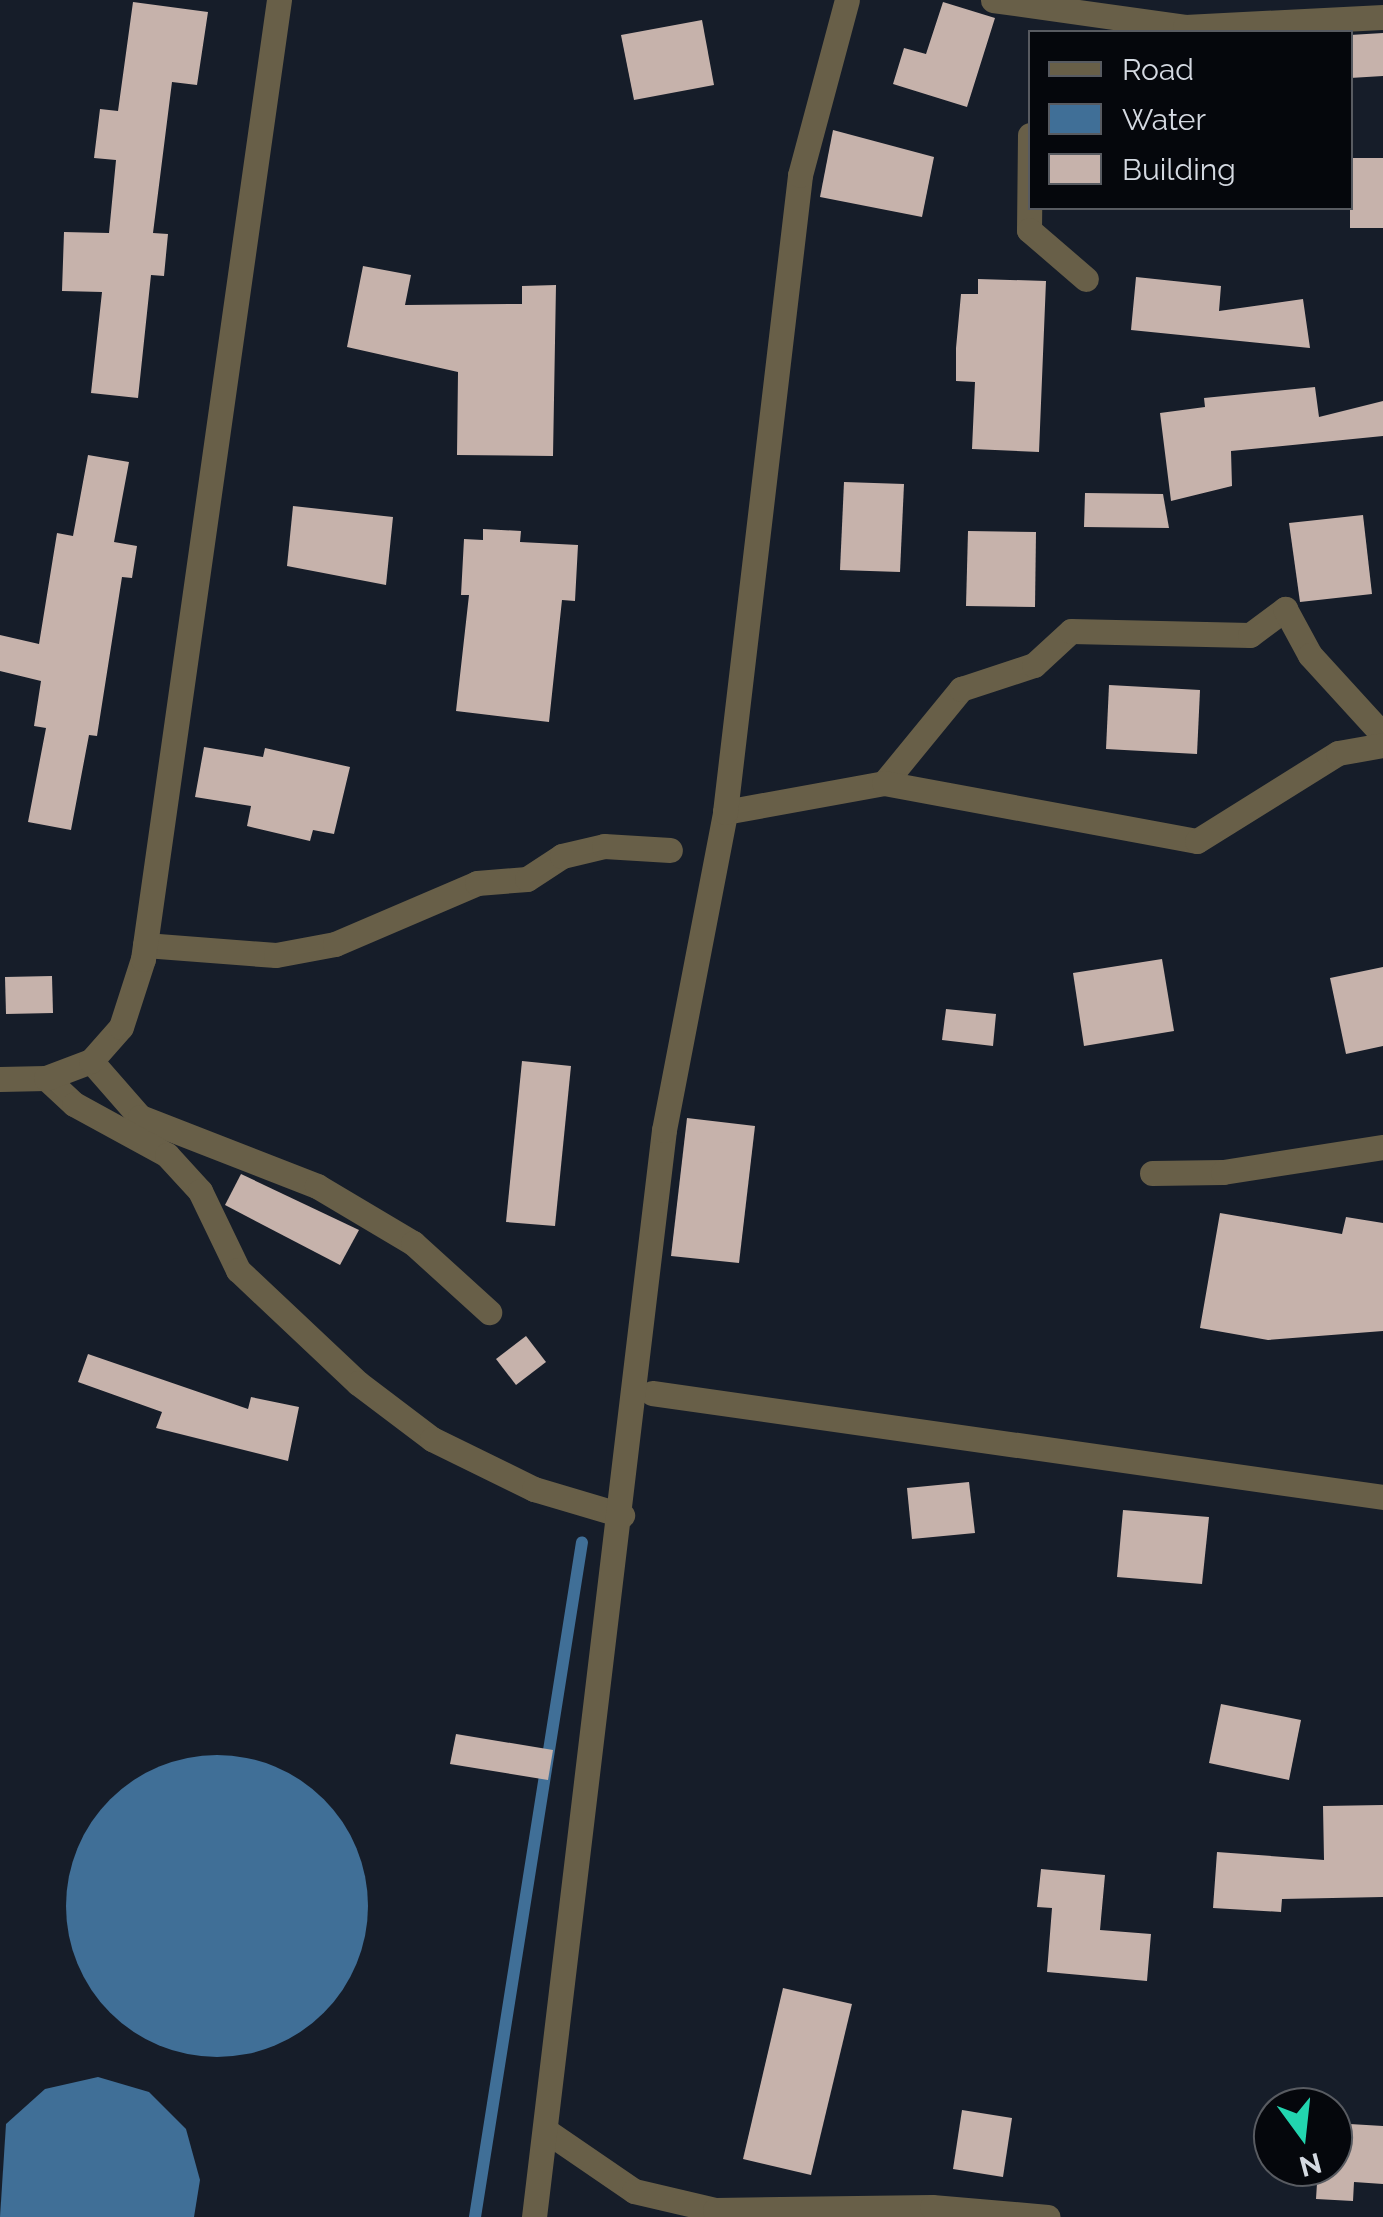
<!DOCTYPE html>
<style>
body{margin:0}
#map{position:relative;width:1383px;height:2217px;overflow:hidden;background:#161d29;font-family:Raleway,sans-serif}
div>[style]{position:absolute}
.water>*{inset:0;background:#406f97}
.round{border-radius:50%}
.stream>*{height:12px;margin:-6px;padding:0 6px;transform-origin:6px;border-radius:6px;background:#406f97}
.building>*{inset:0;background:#c6b2ab}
.minor>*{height:25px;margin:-12.5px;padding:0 12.5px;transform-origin:12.5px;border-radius:12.5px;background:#685f48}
span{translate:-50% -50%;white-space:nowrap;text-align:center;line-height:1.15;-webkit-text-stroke:10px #05070c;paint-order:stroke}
.legend{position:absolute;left:1028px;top:30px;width:325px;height:180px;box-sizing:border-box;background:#05070c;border:2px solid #585b61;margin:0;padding:12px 18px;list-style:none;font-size:30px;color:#d4d9e1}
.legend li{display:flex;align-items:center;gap:20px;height:50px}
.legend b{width:50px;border:2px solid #585b61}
.north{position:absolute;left:1253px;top:2087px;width:100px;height:100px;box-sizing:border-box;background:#05070c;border:2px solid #585b61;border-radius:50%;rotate:165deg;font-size:28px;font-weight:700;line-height:40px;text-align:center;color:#d4d9e1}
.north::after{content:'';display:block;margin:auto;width:35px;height:45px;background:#22d5af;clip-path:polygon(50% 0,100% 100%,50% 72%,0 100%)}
</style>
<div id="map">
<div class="water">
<i class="round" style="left:66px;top:1755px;width:302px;height:302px"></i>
<i style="clip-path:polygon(98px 2077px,149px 2092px,186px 2129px,200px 2180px,194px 2217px,0 2217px,6px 2124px,45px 2089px)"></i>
</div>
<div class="stream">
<i style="left:475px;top:2217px;width:683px;rotate:-80.99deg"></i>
</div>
<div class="building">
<i style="clip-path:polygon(133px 2px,208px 12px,197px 85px,172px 82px,153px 233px,168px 234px,164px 276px,151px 275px,138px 398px,91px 393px,102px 292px,62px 291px,64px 232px,109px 233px,116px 160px,94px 158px,100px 109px,118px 111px)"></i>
<i style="clip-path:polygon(943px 2px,995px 18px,967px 107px,893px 84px,904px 48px,926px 54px)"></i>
<i style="clip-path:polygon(702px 20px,714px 85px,634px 100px,621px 35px)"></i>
<i style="clip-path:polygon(1383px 33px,1383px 76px,1350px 78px,1350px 35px)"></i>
<i style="clip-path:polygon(833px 130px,934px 157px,922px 217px,820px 197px)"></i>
<i style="clip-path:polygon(1350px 158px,1383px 158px,1383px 228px,1350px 228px)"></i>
<i style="clip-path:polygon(363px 266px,411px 275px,405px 305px,522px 304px,522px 286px,556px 285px,553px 456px,457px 455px,458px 372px,347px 347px)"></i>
<i style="clip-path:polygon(1136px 277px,1221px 286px,1219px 311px,1303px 299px,1310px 348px,1131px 330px)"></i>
<i style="clip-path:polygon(978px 279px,1046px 281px,1039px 452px,972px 449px,975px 382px,956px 381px,956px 348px,961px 294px,978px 294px)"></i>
<i style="clip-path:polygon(1315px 387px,1319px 417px,1383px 401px,1383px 436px,1231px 451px,1232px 486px,1171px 501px,1160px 413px,1205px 407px,1204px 398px)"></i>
<i style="clip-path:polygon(88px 455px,129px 462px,114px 542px,137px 546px,132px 578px,122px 577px,97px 736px,89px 735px,71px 830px,28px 822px,46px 728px,34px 726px,41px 681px,0 671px,0 635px,39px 644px,57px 533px,73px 536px)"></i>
<i style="clip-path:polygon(844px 482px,904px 484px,900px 572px,840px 570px)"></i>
<i style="clip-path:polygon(1085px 493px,1163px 494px,1169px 528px,1084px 527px)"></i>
<i style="clip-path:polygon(293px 506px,393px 517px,386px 585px,287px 566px)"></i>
<i style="clip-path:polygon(1363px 515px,1372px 594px,1300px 602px,1289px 523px)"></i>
<i style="clip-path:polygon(483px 529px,521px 531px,520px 542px,578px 545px,575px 601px,562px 600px,549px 722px,456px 711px,469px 595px,461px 595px,464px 539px,483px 540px)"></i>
<i style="clip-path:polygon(968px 531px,1036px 532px,1035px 607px,966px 606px)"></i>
<i style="clip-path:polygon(1109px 685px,1200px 690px,1197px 754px,1106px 749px)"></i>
<i style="clip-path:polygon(204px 747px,263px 757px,265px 748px,350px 767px,334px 834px,313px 830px,310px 841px,247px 826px,251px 806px,195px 797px)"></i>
<i style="clip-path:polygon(1162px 959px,1174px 1031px,1084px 1046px,1073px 973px)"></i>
<i style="clip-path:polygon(1383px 967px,1383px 1046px,1346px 1054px,1330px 978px)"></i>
<i style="clip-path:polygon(52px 976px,53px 1013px,6px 1014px,5px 977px)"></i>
<i style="clip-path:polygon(946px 1009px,996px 1014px,993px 1046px,942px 1040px)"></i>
<i style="clip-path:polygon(522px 1061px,571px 1066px,555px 1226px,506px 1222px)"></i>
<i style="clip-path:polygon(687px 1118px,755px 1126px,739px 1263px,671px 1256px)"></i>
<i style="clip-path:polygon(241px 1174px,359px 1230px,340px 1265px,225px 1205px)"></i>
<i style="clip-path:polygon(1220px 1213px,1342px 1234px,1346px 1217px,1383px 1223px,1383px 1331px,1268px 1340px,1200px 1328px)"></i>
<i style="clip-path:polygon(526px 1336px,546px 1362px,516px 1385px,496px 1359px)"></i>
<i style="clip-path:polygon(88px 1354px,248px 1409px,251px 1397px,299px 1407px,288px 1461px,156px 1428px,162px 1412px,78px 1382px)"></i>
<i style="clip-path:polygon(969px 1482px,975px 1533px,912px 1539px,907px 1488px)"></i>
<i style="clip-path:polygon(1123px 1510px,1209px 1517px,1202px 1584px,1117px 1577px)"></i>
<i style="clip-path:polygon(1221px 1704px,1301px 1720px,1289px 1780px,1209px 1763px)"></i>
<i style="clip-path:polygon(456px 1734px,553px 1750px,548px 1780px,450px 1764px)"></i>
<i style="clip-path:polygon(1383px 1805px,1383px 1897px,1282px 1899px,1281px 1912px,1213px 1908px,1217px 1852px,1324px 1860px,1323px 1806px)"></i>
<i style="clip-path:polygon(1041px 1869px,1105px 1875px,1100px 1930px,1151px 1934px,1147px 1981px,1047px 1972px,1052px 1908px,1037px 1907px)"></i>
<i style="clip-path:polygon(783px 1988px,852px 2004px,811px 2175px,743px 2159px)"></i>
<i style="clip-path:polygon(962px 2110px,1012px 2118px,1003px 2177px,953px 2169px)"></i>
<i style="clip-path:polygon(1333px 2123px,1383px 2126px,1383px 2184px,1354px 2182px,1353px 2201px,1316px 2199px,1318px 2167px,1333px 2167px)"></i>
</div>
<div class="minor">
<i style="left:993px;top:0;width:194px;rotate:8deg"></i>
<i style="left:1185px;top:27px;width:198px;rotate:-2.9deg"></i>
<i style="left:1030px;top:135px;width:95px;rotate:90.6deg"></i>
<i style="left:1029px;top:230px;width:75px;rotate:40.7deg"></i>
<i style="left:884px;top:783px;width:122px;rotate:-50.7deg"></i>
<i style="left:961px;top:689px;width:77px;rotate:-18.2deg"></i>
<i style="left:1034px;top:665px;width:50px;rotate:-42.6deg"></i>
<i style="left:1071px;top:631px;width:179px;rotate:1.3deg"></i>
<i style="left:1250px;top:635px;width:44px;rotate:-36.6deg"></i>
<i style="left:1285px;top:609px;width:52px;rotate:61.5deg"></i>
<i style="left:1310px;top:655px;width:108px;rotate:47.6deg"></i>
<i style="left:725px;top:812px;width:162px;rotate:-10.3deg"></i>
<i style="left:884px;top:783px;width:318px;rotate:10.5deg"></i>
<i style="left:1197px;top:841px;width:166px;rotate:-32deg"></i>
<i style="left:1338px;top:753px;width:46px;rotate:-10.1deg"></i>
<i style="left:145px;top:945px;width:131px;rotate:4.4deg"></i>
<i style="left:276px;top:955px;width:60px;rotate:-10.6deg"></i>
<i style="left:335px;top:944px;width:155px;rotate:-23.2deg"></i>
<i style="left:477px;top:883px;width:50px;rotate:-4.6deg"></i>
<i style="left:527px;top:879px;width:42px;rotate:-33.3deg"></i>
<i style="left:562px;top:856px;width:43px;rotate:-13.4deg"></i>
<i style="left:604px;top:846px;width:66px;rotate:3.5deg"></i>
<i style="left:91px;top:1061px;width:74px;rotate:48.8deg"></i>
<i style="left:140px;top:1117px;width:190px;rotate:21.3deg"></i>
<i style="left:317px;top:1186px;width:112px;rotate:30.7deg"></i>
<i style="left:413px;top:1243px;width:103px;rotate:42.2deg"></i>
<i style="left:46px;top:1078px;width:38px;rotate:43deg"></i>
<i style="left:74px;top:1104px;width:106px;rotate:28.7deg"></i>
<i style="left:167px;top:1155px;width:49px;rotate:47.5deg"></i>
<i style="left:200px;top:1191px;width:88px;rotate:64.3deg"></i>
<i style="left:238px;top:1270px;width:165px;rotate:43.3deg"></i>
<i style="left:358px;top:1383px;width:93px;rotate:37.1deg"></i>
<i style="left:432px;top:1439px;width:114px;rotate:26.1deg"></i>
<i style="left:534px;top:1489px;width:92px;rotate:16.5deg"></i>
<i style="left:0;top:1079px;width:46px;rotate:-1.2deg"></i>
<i style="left:46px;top:1078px;width:48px;rotate:-20.7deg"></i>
<i style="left:91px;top:1061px;width:45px;rotate:-48.6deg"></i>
<i style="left:121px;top:1027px;width:71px;rotate:-72.1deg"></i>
<i style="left:143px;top:959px;width:969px;rotate:-81.93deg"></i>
<i style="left:1152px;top:1173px;width:71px;rotate:-0.8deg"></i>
<i style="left:1223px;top:1172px;width:162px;rotate:-8.9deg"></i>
<i style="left:652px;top:1393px;width:738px;rotate:8.1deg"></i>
<i style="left:545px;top:2130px;width:108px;rotate:34.4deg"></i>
<i style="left:634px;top:2191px;width:83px;rotate:13.2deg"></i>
<i style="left:715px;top:2210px;width:217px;rotate:-0.8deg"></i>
<i style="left:932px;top:2207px;width:116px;rotate:4.9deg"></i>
<i style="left:534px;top:2217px;width:1095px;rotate:-83.18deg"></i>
<i style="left:664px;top:1130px;width:324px;rotate:-79.1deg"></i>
<i style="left:725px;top:812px;width:641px;rotate:-83.28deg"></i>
<i style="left:800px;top:175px;width:181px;rotate:-75deg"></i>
</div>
<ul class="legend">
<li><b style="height:12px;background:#685f48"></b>Road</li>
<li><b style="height:28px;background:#406f97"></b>Water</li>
<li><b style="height:28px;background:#c6b2ab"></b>Building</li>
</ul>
<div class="north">N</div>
</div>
